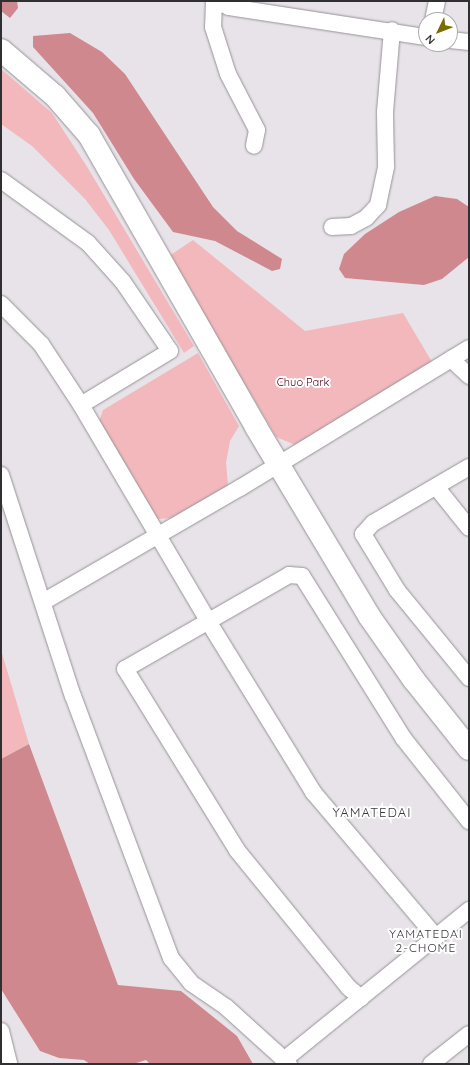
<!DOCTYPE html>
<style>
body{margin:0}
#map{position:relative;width:470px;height:1065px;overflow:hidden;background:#e7e3e8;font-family:Quicksand,sans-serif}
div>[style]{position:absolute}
.green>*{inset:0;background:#f3b8bb}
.forest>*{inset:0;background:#cf898e}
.roads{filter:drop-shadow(0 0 1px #969297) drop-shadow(0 0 1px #969297)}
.street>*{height:16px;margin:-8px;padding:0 8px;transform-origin:8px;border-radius:8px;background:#fff}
.secondary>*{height:22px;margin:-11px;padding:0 11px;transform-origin:11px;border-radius:11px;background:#fff}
span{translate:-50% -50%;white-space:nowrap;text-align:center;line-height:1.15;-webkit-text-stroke:4px #fff;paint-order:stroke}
.park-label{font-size:11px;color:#570017}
.neighbourhood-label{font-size:12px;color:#3a373b;letter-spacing:1px}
.quarter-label{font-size:13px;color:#3a373b;letter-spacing:1px}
.frame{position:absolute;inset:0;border:2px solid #302f31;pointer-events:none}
.north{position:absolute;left:418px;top:12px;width:40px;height:40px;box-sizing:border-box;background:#fff;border:1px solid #acacad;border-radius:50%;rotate:227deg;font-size:11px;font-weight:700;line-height:16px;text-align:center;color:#302f31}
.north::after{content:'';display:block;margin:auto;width:14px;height:18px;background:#7b6c05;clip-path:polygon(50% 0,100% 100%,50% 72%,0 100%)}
</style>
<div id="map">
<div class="green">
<i style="clip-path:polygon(1px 69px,52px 113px,86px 165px,194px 346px,184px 353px,109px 230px,85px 199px,32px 146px,1px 124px)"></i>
<i style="clip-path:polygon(193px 240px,305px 331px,403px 313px,432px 362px,298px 446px,276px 437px,169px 256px)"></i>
<i style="clip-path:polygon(198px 353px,239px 426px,230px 441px,226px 463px,228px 485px,172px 518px,158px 519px,99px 422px,103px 410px)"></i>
<i style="clip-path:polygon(1px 650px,29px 744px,1px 759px)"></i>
</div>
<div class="forest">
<i style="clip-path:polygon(1px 1px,17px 1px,18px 8px,10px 18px,1px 11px)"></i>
<i style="clip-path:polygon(70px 33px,102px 52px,125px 74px,213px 207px,237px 231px,282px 259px,280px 269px,272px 271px,215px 241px,173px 232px,134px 179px,93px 113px,33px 47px,33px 36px)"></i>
<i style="clip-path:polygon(435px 196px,457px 199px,469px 207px,469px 257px,442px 279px,424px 285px,345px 278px,339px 269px,344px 254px,365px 234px,399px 212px)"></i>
<i style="clip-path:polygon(29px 744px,118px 985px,181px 991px,237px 1036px,253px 1064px,150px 1064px,146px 1060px,133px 1064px,90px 1064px,84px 1060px,59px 1058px,40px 1051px,1px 989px,1px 759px)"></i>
</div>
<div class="roads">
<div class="street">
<i style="left:214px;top:1px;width:26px;rotate:92deg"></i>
<i style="left:213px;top:27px;width:49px;rotate:72.3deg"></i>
<i style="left:228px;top:74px;width:63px;rotate:62.6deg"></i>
<i style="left:257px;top:130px;width:16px;rotate:101deg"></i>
<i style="left:217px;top:1px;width:13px;rotate:27deg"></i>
<i style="left:229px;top:7px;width:199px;rotate:8.7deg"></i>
<i style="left:433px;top:20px;width:19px;rotate:-78deg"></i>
<i style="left:450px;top:40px;width:19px;rotate:6deg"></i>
<i style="left:1px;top:180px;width:107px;rotate:35.9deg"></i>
<i style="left:88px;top:243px;width:52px;rotate:48.1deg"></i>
<i style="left:123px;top:282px;width:83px;rotate:55.7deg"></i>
<i style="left:170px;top:351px;width:104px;rotate:148.8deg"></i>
<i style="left:332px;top:227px;width:19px;rotate:-3deg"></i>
<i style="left:351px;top:226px;width:17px;rotate:-28deg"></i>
<i style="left:366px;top:218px;width:18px;rotate:-47deg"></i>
<i style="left:378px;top:205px;width:40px;rotate:-78deg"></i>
<i style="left:386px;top:166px;width:54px;rotate:-91.1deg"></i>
<i style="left:385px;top:112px;width:82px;rotate:-85.1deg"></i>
<i style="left:1px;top:304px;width:57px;rotate:45deg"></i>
<i style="left:41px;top:344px;width:73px;rotate:56.7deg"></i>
<i style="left:81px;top:405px;width:251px;rotate:59.5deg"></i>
<i style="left:208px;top:621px;width:201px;rotate:58.4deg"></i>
<i style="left:313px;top:792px;width:190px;rotate:49.7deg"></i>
<i style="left:451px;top:359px;width:25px;rotate:43deg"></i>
<i style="left:469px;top:467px;width:111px;rotate:149.7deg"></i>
<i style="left:373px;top:523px;width:15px;rotate:132deg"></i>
<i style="left:363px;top:534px;width:66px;rotate:58.7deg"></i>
<i style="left:397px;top:590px;width:114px;rotate:50.7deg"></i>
<i style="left:1px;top:475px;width:232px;rotate:72deg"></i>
<i style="left:73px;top:696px;width:280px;rotate:69.5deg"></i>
<i style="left:171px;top:958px;width:32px;rotate:51deg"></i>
<i style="left:191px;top:983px;width:42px;rotate:34.4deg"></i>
<i style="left:226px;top:1007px;width:85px;rotate:42.1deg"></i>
<i style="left:437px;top:488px;width:51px;rotate:51.3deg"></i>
<i style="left:43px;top:602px;width:228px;rotate:-30.1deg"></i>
<i style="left:240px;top:488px;width:268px;rotate:-31.4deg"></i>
<i style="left:361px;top:998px;width:16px;rotate:-140deg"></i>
<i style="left:349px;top:988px;width:178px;rotate:-129.1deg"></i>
<i style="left:237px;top:850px;width:213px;rotate:-121.7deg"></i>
<i style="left:125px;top:669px;width:189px;rotate:-29.8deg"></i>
<i style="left:289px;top:575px;width:13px;rotate:4deg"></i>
<i style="left:302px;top:576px;width:192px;rotate:58deg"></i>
<i style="left:404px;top:739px;width:105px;rotate:51.6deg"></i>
<i style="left:1px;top:1031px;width:34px;rotate:76deg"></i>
<i style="left:285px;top:1059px;width:237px;rotate:-39deg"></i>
<i style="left:431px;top:1064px;width:48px;rotate:-38.3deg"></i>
</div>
<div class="secondary">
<i style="left:1px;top:50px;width:71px;rotate:40.4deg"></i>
<i style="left:55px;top:96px;width:52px;rotate:48.9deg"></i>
<i style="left:89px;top:135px;width:336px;rotate:60.2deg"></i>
<i style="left:256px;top:427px;width:220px;rotate:59.1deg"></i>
<i style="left:369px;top:616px;width:78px;rotate:54.9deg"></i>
<i style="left:414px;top:680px;width:88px;rotate:51.4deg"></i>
</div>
</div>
<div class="park-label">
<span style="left:303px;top:382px">Chuo Park</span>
</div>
<div class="neighbourhood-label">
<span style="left:426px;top:941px">YAMATEDAI<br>2-CHOME</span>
</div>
<div class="quarter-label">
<span style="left:372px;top:812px">YAMATEDAI</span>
</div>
<div class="frame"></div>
<div class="north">N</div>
</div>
